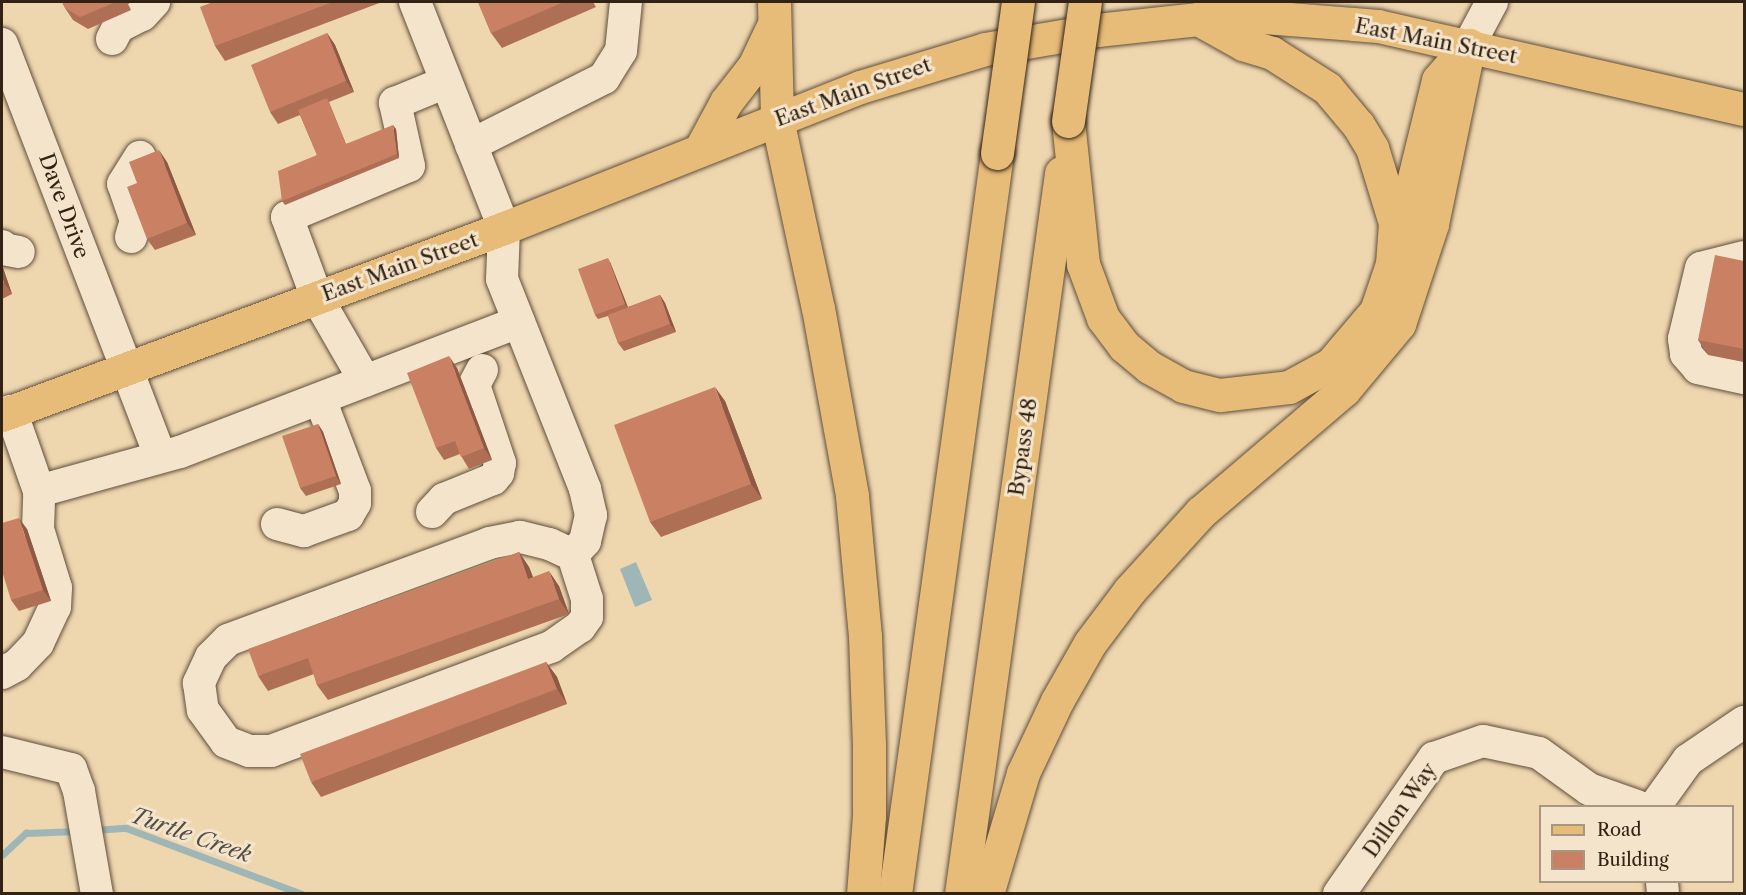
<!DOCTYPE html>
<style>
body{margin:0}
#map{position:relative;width:1746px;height:895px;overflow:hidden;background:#eed6af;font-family:"Libre Caslon Text",serif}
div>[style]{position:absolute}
.water>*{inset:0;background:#9fb6b7}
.stream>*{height:7px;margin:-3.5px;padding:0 3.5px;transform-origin:3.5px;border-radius:3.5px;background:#9fb6b7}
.roads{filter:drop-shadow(0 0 2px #604f3b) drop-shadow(0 0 2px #604f3b)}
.minor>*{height:32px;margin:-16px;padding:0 16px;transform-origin:16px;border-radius:16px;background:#f4e4cb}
.major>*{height:33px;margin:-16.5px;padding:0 16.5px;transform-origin:16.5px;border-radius:16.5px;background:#e7bb78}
.highway>*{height:33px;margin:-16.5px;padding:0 16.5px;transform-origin:16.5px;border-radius:16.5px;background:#e7bb78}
.bridges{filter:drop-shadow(0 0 2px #312214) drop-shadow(0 0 2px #312214)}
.highway-bridge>*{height:33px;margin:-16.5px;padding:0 16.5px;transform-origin:16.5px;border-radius:16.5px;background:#e7bb78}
.wall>*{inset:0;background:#ae6f55}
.shaded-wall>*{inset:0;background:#8d5a45}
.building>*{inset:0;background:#ca8163}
span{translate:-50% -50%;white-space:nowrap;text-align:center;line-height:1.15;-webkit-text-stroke:6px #f4e4cb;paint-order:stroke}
.street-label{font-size:21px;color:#312214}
.water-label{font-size:22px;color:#524e45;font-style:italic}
.frame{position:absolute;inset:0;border:3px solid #312214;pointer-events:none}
.legend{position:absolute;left:1539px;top:805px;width:195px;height:78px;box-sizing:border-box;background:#f4e4cb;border:2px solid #a69682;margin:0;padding:8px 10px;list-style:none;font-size:18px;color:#312214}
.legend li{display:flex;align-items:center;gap:12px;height:30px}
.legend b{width:30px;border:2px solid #a69682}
</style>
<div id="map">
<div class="water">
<i style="clip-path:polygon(636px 562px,652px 600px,635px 607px,620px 569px)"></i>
</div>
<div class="stream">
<i style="left:94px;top:830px;width:32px;rotate:-4deg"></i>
<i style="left:126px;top:828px;width:188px;rotate:20.6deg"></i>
<i style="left:2px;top:855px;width:33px;rotate:-43deg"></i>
<i style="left:26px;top:833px;width:51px;rotate:-2.2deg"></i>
</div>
<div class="roads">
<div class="minor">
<i style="left:415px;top:2px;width:243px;rotate:68.5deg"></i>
<i style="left:504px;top:228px;width:51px;rotate:92.2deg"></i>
<i style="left:502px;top:279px;width:226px;rotate:68.4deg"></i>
<i style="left:585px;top:489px;width:27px;rotate:77deg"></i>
<i style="left:591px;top:515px;width:27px;rotate:103deg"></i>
<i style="left:585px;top:541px;width:18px;rotate:131deg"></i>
<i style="left:573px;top:555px;width:26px;rotate:-155deg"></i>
<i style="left:549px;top:544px;width:30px;rotate:-166deg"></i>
<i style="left:520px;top:537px;width:31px;rotate:169deg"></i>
<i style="left:490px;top:543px;width:279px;rotate:159.7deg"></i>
<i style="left:228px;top:640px;width:24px;rotate:135deg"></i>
<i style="left:211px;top:657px;width:29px;rotate:115deg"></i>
<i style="left:199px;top:683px;width:27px;rotate:82deg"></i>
<i style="left:203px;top:710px;width:39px;rotate:54deg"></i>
<i style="left:226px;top:742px;width:25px;rotate:21deg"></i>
<i style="left:249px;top:751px;width:22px"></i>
<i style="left:271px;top:751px;width:299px;rotate:-20.4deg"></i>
<i style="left:551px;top:647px;width:35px;rotate:-35deg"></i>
<i style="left:580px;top:627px;width:12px;rotate:-55deg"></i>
<i style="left:587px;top:617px;width:18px;rotate:-90deg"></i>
<i style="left:587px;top:599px;width:46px;rotate:-107.7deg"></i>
<i style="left:112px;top:39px;width:13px;rotate:-63deg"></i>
<i style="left:118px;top:27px;width:27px;rotate:-27deg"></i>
<i style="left:142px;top:15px;width:18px;rotate:-47deg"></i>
<i style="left:2px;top:44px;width:440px;rotate:69deg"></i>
<i style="left:1469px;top:45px;width:49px;rotate:-61.9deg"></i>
<i style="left:471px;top:145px;width:149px;rotate:-26.7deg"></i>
<i style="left:604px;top:78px;width:32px;rotate:-58deg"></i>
<i style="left:621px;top:51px;width:49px;rotate:-84.2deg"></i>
<i style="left:131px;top:237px;width:17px;rotate:-73deg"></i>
<i style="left:136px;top:221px;width:39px;rotate:-109deg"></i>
<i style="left:123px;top:184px;width:32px;rotate:-58deg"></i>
<i style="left:2px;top:246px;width:3px;rotate:72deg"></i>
<i style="left:3px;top:249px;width:16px;rotate:11deg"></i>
<i style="left:1744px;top:257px;width:44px;rotate:165.7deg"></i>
<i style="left:1701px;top:268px;width:73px;rotate:103.5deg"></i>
<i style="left:1684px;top:339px;width:15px;rotate:82deg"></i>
<i style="left:1686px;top:354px;width:18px;rotate:49deg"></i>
<i style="left:1698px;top:368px;width:47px;rotate:12.3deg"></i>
<i style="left:365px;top:381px;width:96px;rotate:-120deg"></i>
<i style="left:317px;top:298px;width:86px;rotate:-110.3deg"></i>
<i style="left:287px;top:217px;width:132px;rotate:-22.7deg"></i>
<i style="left:409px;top:166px;width:65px;rotate:-102.5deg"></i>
<i style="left:395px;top:103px;width:55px;rotate:-22.4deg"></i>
<i style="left:39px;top:491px;width:146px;rotate:-15.5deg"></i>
<i style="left:180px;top:452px;width:363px;rotate:-21deg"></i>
<i style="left:432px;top:512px;width:18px;rotate:-47deg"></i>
<i style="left:444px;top:499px;width:53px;rotate:-22.2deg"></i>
<i style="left:493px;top:479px;width:8px;rotate:-50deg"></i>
<i style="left:498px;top:473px;width:10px;rotate:-79deg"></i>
<i style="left:500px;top:463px;width:82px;rotate:-108.4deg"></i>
<i style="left:474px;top:385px;width:17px;rotate:-62deg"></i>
<i style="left:277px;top:524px;width:28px;rotate:15deg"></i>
<i style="left:304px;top:531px;width:47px;rotate:-20deg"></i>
<i style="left:348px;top:515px;width:14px;rotate:-60deg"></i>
<i style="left:355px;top:503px;width:12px;rotate:-90deg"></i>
<i style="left:355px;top:491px;width:98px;rotate:-110.8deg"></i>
<i style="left:2px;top:673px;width:17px;rotate:-28deg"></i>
<i style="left:17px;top:665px;width:30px;rotate:-46deg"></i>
<i style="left:38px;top:643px;width:40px;rotate:-65deg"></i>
<i style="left:55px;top:607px;width:19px;rotate:-87deg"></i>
<i style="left:56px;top:588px;width:62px;rotate:-107deg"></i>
<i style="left:38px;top:529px;width:38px;rotate:-88deg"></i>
<i style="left:39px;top:491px;width:85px;rotate:-109.3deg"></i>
<i style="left:2px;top:752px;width:71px;rotate:13.8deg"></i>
<i style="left:71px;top:769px;width:23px;rotate:70deg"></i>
<i style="left:79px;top:791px;width:105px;rotate:80.1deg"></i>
<i style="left:1655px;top:806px;width:57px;rotate:-54.3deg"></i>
<i style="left:1688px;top:760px;width:68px;rotate:-34.2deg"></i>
<i style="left:1662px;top:882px;width:12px;rotate:85deg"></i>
<i style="left:1339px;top:894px;width:166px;rotate:-55.1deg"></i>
<i style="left:1434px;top:758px;width:52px;rotate:-19.1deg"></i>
<i style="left:1483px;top:741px;width:57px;rotate:12.1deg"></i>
<i style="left:1539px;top:753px;width:62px;rotate:35.8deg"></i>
<i style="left:1589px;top:789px;width:51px;rotate:19.5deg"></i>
</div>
<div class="major">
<i style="left:2px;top:415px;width:536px;rotate:-20.43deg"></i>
<i style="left:504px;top:228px;width:383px;rotate:-21.6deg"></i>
<i style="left:860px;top:87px;width:131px;rotate:-16.9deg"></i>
<i style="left:985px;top:49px;width:114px;rotate:-9.6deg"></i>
<i style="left:1097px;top:30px;width:102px;rotate:-6.2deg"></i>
<i style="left:1198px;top:19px;width:66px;rotate:-1.7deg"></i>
<i style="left:1264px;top:17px;width:114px;rotate:4.5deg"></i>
<i style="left:1378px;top:26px;width:375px;rotate:12.8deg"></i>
</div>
<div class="highway">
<i style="left:774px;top:2px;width:117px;rotate:88.5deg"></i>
<i style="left:777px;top:119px;width:193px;rotate:77.8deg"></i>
<i style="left:818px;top:308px;width:191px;rotate:79.7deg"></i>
<i style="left:852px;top:496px;width:141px;rotate:84.7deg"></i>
<i style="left:865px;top:636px;width:110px;rotate:87.9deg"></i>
<i style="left:869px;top:746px;width:70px;rotate:90deg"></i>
<i style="left:869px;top:816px;width:78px;rotate:94.4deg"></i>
<i style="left:1068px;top:121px;width:144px;rotate:84deg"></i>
<i style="left:1083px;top:264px;width:58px;rotate:69.7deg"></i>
<i style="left:1103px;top:318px;width:35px;rotate:53deg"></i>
<i style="left:1124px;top:346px;width:33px;rotate:40deg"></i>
<i style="left:1149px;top:367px;width:39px;rotate:29deg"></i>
<i style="left:1183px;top:386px;width:38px;rotate:14deg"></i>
<i style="left:1220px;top:395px;width:69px;rotate:-6.6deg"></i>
<i style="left:1289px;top:387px;width:48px;rotate:-28.7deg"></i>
<i style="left:1331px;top:364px;width:70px;rotate:-49.7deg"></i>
<i style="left:1376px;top:311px;width:50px;rotate:-71.2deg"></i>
<i style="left:1392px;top:264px;width:41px;rotate:-85.8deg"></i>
<i style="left:1395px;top:223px;width:78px;rotate:-107deg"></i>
<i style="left:1372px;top:148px;width:27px;rotate:-121deg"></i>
<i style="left:1358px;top:125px;width:48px;rotate:-130deg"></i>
<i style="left:1327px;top:88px;width:65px;rotate:-147.5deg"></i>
<i style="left:1272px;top:53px;width:30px;rotate:-163deg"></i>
<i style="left:1243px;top:44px;width:51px;rotate:-150.9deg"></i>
<i style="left:700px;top:150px;width:55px;rotate:-61.6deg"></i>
<i style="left:726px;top:102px;width:46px;rotate:-52.1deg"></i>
<i style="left:754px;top:66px;width:44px;rotate:-64.6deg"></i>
<i style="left:1401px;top:231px;width:155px;rotate:-76.2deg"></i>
<i style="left:1438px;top:80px;width:45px;rotate:-48.6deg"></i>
<i style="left:895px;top:894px;width:748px;rotate:-82.16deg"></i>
<i style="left:961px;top:894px;width:728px;rotate:-82.1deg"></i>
<i style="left:987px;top:894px;width:126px;rotate:-73.4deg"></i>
<i style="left:1023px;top:773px;width:80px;rotate:-64.7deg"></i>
<i style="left:1057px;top:701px;width:67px;rotate:-60.4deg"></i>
<i style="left:1090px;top:643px;width:66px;rotate:-53deg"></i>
<i style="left:1130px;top:590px;width:105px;rotate:-47.7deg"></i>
<i style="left:1201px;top:512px;width:188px;rotate:-40.5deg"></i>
<i style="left:1344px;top:390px;width:86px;rotate:-50.2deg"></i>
<i style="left:1399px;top:324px;width:105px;rotate:-71.7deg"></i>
<i style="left:1432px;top:224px;width:183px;rotate:-78.3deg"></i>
</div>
</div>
<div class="bridges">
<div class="highway-bridge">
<i style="left:1068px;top:121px;width:120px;rotate:-81.9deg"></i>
<i style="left:997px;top:153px;width:152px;rotate:-82.1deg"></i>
</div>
</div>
<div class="wall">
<i style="clip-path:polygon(62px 2px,127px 2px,131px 10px,88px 29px,73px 20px,65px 8px)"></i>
<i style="clip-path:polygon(213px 2px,382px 2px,225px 61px,215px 46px)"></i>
<i style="clip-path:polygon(478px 2px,593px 2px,596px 7px,502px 48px,491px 33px)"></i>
<i style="clip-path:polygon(327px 33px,335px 45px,354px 92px,329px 102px,346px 144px,396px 129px,399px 158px,285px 205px,282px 201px,317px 155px,300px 115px,278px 124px,270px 112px)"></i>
<i style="clip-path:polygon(167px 162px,196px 235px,155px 250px,147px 239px,137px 183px)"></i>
<i style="clip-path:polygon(1744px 261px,1744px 362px,1708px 355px,1698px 340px)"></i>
<i style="clip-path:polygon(610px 262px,628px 307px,660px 295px,665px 303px,676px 332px,624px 351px,618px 343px,608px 316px,598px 319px,595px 315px)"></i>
<i style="clip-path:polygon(2px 265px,12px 294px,2px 299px)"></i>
<i style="clip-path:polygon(457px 368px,492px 460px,469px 469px,460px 454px,444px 460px,436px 448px)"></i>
<i style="clip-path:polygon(725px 401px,762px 499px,661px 537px,650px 522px)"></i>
<i style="clip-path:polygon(318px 424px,323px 432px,341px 484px,306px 496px,300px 488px)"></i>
<i style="clip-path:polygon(27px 529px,51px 601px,19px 611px,11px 600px)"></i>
<i style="clip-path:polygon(519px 552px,529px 567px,533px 577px,559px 586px,569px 614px,328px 700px,317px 685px,314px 674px,268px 691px,258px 676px)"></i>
<i style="clip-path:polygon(546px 662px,557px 677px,567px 704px,321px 797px,311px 782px)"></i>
</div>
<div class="shaded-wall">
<i style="clip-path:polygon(327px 33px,335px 45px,354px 92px,346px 81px)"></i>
<i style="clip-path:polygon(393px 125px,396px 129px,399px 158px,397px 154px)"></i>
<i style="clip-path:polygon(159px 150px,167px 162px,196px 235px,187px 223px)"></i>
<i style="clip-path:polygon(608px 258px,610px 262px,628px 308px,625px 304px)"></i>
<i style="clip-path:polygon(2px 265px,12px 294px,4px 283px,2px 275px)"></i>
<i style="clip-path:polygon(660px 295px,665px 303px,676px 332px,670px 324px)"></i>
<i style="clip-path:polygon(449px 356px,457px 368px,492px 460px,484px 448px)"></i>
<i style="clip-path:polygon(715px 387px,725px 401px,762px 499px,751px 484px)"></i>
<i style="clip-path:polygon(318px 424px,323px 432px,341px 484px,336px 476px)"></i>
<i style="clip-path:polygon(19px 518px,27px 529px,51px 601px,43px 590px)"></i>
<i style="clip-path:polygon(519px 552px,529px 567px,539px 593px,528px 579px)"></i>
<i style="clip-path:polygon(549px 571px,559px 586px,569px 614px,559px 599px)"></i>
<i style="clip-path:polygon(546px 662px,557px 677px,567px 704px,557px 689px)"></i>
</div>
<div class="building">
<i style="clip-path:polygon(62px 2px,116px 2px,80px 17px,65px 8px)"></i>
<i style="clip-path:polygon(213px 2px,333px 2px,215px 46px,200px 7px)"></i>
<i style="clip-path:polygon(478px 2px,564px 2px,491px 33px)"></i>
<i style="clip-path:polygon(327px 33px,346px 81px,270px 112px,251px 65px)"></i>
<i style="clip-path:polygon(327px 98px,346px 144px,393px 125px,397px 154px,282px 201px,278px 171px,317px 155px,298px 110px)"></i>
<i style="clip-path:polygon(159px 150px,187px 223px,147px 239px,127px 187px,137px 183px,129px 162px)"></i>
<i style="clip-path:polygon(1715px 255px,1744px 261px,1744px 349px,1698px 340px)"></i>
<i style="clip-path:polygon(608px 258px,625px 304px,595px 315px,578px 269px)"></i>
<i style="clip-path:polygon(2px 275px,4px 283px,2px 284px)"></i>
<i style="clip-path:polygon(660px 295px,670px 324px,618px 343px,608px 315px)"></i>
<i style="clip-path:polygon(449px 356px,484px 448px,461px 457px,455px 441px,436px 448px,407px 373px)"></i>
<i style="clip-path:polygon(715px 387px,751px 484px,650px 522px,614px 425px)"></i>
<i style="clip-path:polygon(318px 424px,336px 476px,300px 488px,282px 436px)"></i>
<i style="clip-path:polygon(19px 518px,43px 590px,11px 600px,2px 571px,2px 523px)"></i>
<i style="clip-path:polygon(519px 552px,528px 579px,549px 571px,559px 599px,317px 685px,308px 658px,258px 676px,248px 649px)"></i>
<i style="clip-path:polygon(546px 662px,557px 689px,311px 782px,300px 754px)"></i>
</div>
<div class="street-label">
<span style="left:1436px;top:41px;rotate:11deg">East Main Street</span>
<span style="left:853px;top:92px;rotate:-20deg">East Main Street</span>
<span style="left:64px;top:206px;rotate:70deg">Dave Drive</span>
<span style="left:400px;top:267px;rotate:-20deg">East Main Street</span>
<span style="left:1023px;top:447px;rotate:-82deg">Bypass 48</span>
<span style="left:1400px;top:810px;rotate:-55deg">Dillon Way</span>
</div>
<div class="water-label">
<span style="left:191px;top:835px;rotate:19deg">Turtle Creek</span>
</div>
<div class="frame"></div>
<ul class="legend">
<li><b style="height:8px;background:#e7bb78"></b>Road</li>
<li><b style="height:16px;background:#ca8163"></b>Building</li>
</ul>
</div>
